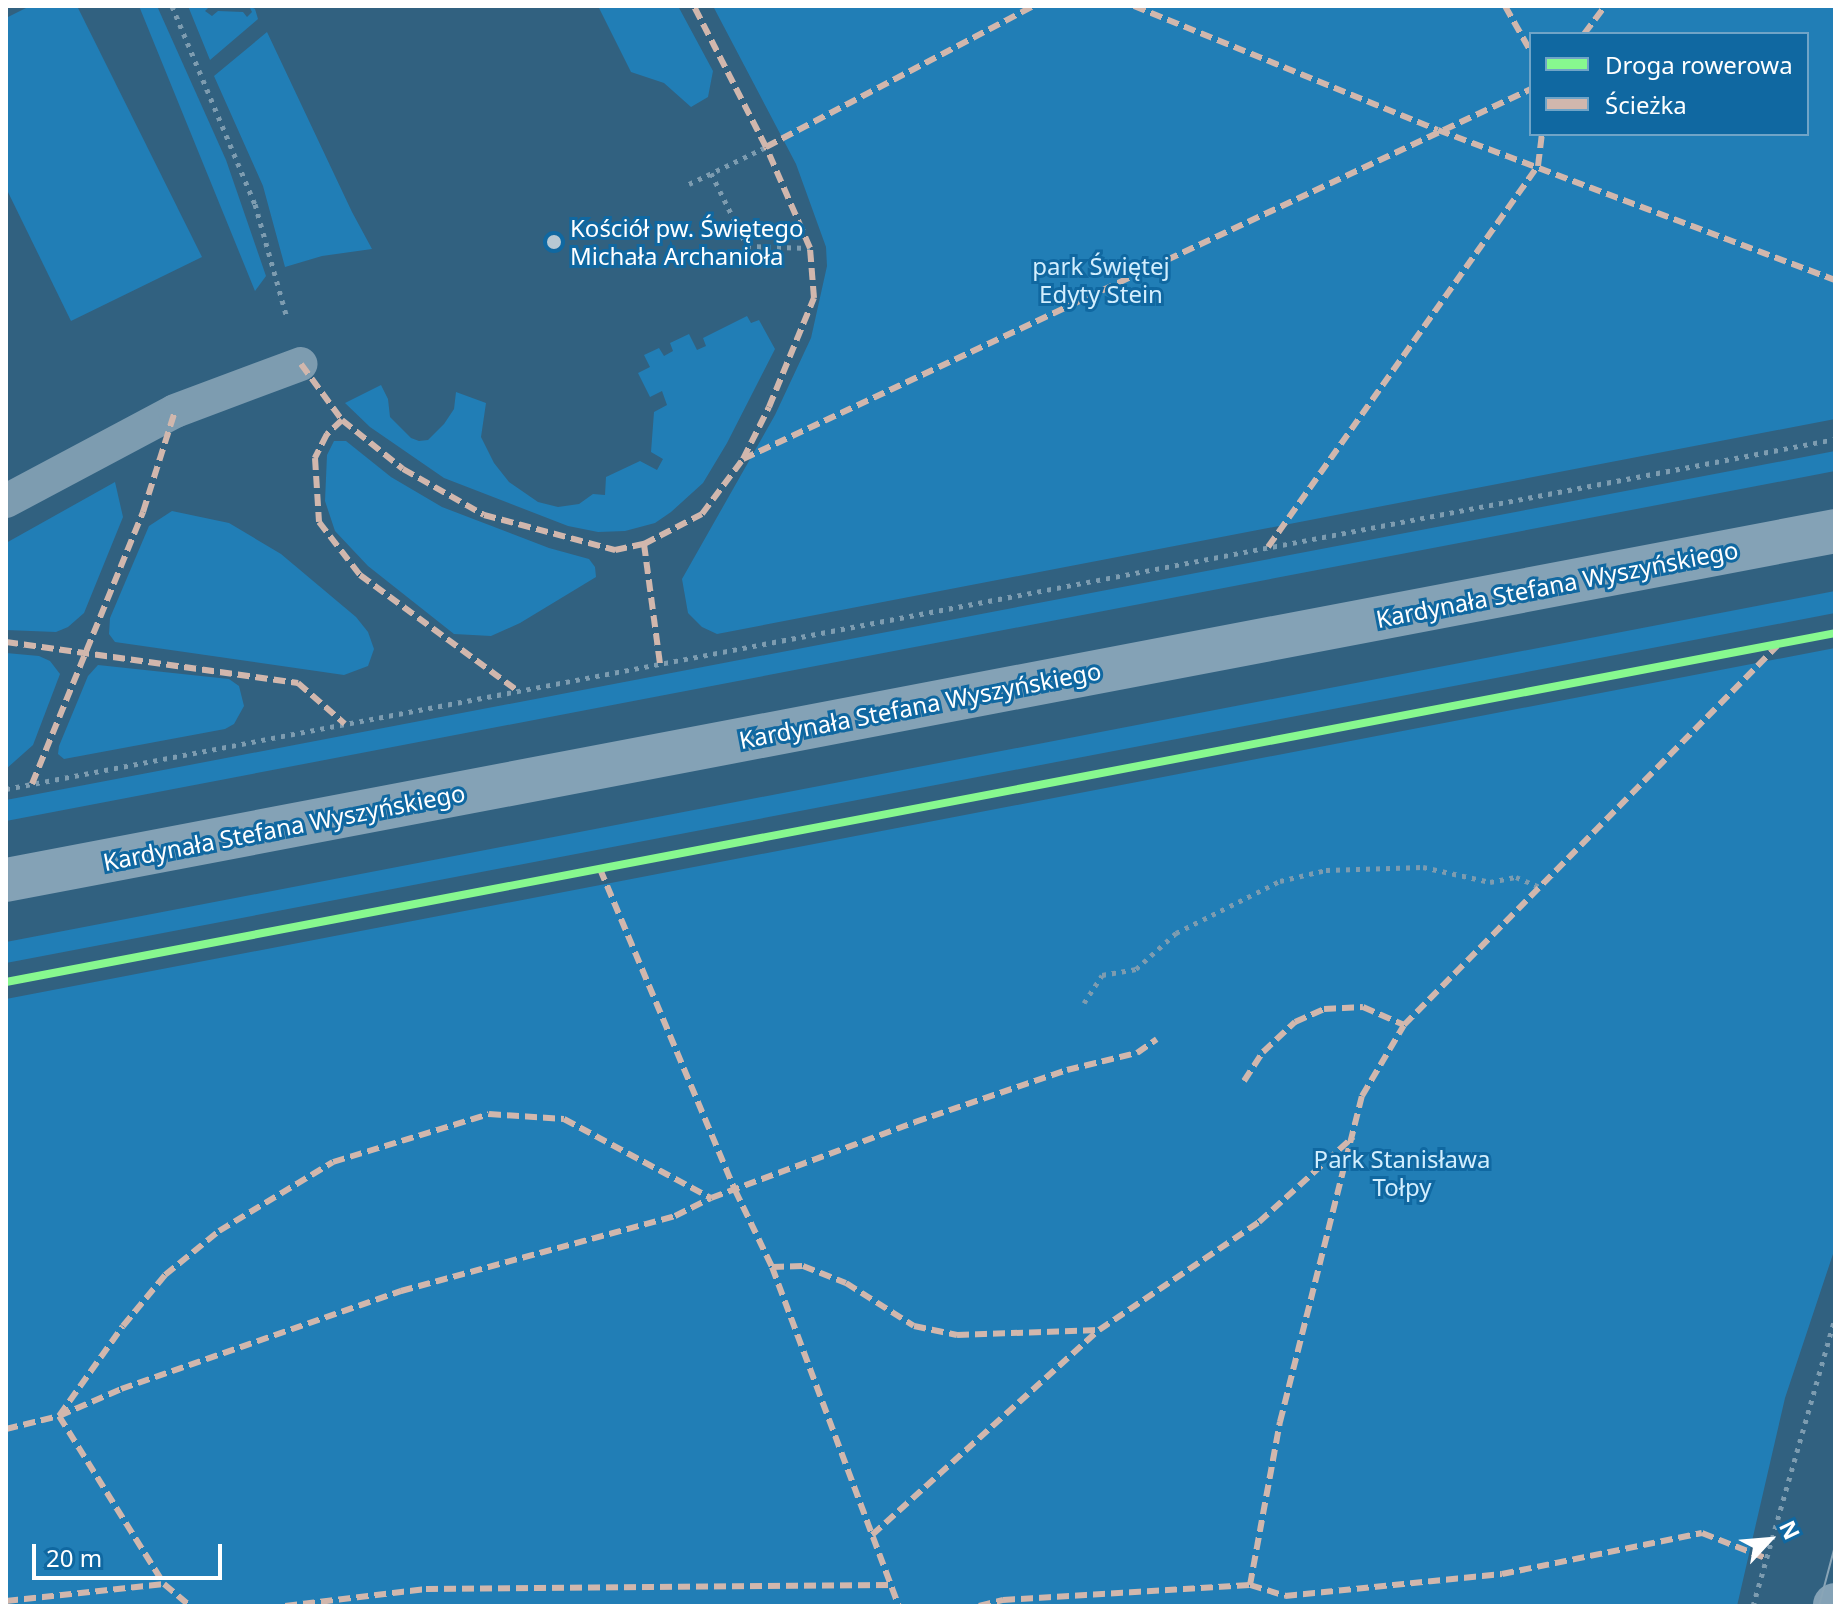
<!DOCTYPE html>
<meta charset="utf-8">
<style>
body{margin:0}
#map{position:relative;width:1841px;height:1612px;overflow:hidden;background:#316180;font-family:"Noto Sans",sans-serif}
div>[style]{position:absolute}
.green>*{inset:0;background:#217eb6}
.path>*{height:5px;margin-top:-2.5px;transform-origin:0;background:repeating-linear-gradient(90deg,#7d9cb0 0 4px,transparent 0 10px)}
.lane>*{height:34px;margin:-17px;padding:0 17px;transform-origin:17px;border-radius:17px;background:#7d9cb0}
.secondary>*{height:44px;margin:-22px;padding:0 22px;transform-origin:22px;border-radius:22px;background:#84a2b6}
.tram>*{height:2px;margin:-1px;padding:0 1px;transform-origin:1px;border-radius:1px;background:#89a5b7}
.quiet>*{height:6px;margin-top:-3px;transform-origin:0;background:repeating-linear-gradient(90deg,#d1b7ad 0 12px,transparent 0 18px)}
.cycleway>*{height:8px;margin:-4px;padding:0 4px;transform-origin:4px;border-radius:4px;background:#87f88f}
.dots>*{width:22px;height:22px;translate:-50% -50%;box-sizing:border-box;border:4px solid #1068a1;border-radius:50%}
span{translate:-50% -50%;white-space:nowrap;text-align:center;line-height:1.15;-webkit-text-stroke:6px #1068a1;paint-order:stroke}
.poi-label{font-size:24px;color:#fff}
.left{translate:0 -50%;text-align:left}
.park-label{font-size:24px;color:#d2eefe}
.street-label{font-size:24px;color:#fff}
.frame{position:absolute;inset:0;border:8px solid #fff;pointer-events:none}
.legend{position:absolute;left:1529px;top:32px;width:280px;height:104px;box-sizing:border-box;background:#1068a1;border:2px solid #70a4c7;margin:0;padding:10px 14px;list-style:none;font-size:24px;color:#fff}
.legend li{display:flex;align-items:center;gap:16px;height:40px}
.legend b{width:40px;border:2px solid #70a4c7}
.north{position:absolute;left:1729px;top:1500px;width:80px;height:80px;-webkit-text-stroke:6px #1068a1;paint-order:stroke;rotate:64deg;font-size:22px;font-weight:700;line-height:32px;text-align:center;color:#fff}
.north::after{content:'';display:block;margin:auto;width:28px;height:36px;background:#fff;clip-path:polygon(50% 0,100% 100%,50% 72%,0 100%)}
.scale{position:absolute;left:32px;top:1544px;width:190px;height:36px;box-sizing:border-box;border:4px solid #fff;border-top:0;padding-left:10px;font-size:24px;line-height:28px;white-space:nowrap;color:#fff;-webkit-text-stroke:6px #1068a1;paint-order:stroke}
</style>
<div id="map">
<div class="green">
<i style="clip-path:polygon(30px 6px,77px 6px,202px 257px,71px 321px,6px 188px,6px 18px)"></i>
<i style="clip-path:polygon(139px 6px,157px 6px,226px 160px,266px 276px,255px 291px)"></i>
<i style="clip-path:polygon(188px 6px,210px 6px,205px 11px,212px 16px,218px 11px,243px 12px,247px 17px,252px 12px,249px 6px,255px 9px,258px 19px,210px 60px)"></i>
<i style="clip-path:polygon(598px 6px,678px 6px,713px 71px,708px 97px,691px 107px,664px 83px,631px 72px)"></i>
<i style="clip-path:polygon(evenodd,713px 6px,1835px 6px,1835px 419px,717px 634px,702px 627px,688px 613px,682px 579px,775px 415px,811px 338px,827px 266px,826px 247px,796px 164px,713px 6px,1531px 34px,1807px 34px,1807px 134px,1531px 134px,1531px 34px)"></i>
<i style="clip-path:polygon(267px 32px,352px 212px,372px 249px,322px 256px,285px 267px,263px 186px,214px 76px)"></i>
<i style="clip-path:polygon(747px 316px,751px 323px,759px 320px,775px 349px,727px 443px,703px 483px,671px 512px,655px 523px,625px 531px,598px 532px,568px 526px,444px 478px,370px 427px,345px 403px,381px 385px,388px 399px,390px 417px,411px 438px,419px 441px,428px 440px,444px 424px,454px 409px,456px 392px,486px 403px,481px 437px,494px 463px,509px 482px,538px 502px,558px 507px,579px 504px,593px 494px,605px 495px,606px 477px,640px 461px,657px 470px,663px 459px,651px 452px,654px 412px,667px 405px,662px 391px,650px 397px,638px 373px,650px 367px,644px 355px,659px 348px,664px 356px,673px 351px,670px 343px,689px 334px,697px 350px,706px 346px,703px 338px)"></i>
<i style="clip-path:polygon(334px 441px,346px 441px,391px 477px,442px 507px,549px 548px,589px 559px,595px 567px,596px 577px,520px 623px,491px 636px,454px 634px,368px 566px,335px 531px,325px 501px,327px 455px)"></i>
<i style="clip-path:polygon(1835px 451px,1835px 471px,6px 821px,6px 800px)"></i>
<i style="clip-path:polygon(115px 482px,123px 517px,84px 613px,68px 627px,56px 632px,6px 630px,6px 543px)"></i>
<i style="clip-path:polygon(172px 511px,229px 523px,281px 554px,356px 617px,368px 632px,374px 649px,368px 666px,344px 675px,115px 642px,109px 634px,110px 618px,149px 526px)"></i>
<i style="clip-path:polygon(1835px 591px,1835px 613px,6px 963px,6px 942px)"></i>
<i style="clip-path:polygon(1835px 648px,1835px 1248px,1785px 1398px,1737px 1606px,6px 1606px,6px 999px)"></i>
<i style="clip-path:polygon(6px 653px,39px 656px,50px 661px,60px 674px,33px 745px,6px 769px)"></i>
<i style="clip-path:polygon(98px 665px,229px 679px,239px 686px,244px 706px,234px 724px,225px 729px,64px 759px,58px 754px,59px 746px,88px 676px)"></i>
</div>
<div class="path">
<i style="left:172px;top:6px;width:215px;rotate:67.3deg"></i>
<i style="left:255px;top:204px;width:118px;rotate:74.3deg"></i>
<i style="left:711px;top:173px;width:81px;rotate:63.7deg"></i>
<i style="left:747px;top:246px;width:63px;rotate:1.8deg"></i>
<i style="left:689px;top:184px;width:85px;rotate:-25.7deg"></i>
<i style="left:6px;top:789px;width:1862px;rotate:-10.83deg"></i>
<i style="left:1084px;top:1003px;width:33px;rotate:-57deg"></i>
<i style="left:1102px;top:975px;width:35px;rotate:-10deg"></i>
<i style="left:1136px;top:969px;width:54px;rotate:-42deg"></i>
<i style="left:1176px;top:933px;width:116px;rotate:-26.6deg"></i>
<i style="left:1280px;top:881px;width:47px;rotate:-13.4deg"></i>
<i style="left:1326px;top:870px;width:97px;rotate:-1.8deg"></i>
<i style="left:1423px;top:867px;width:69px;rotate:12.6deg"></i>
<i style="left:1490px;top:882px;width:26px;rotate:-11deg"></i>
<i style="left:1516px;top:877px;width:26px;rotate:23deg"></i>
<i style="left:1753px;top:1606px;width:299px;rotate:-74.1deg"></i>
</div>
<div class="lane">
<i style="left:6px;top:501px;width:191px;rotate:-28deg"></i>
<i style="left:175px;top:411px;width:134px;rotate:-20.5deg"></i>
</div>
<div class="secondary">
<i style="left:6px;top:880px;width:1862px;rotate:-10.8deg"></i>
<i style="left:1835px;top:1606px;width:1px;rotate:-90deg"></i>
</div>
<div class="tram">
<i style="left:1819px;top:1606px;width:62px;rotate:-75.1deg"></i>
</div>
<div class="quiet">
<i style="left:1134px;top:6px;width:328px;rotate:22.2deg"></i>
<i style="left:1438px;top:130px;width:424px;rotate:20.7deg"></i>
<i style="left:1505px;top:6px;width:53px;rotate:60.5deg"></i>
<i style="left:1584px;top:34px;width:35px;rotate:-53deg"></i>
<i style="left:766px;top:147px;width:302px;rotate:-27.8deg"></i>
<i style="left:301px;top:364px;width:69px;rotate:53.8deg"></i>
<i style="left:342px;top:420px;width:78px;rotate:38.8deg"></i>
<i style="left:403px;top:469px;width:93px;rotate:29.6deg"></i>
<i style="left:484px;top:515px;width:136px;rotate:15deg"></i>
<i style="left:615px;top:550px;width:30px;rotate:-12deg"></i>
<i style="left:644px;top:544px;width:65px;rotate:-27.3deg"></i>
<i style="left:702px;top:514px;width:69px;rotate:-53.3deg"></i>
<i style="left:743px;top:459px;width:58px;rotate:-63.4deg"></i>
<i style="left:769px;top:407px;width:118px;rotate:-67.6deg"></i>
<i style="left:814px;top:298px;width:50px;rotate:-94.6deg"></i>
<i style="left:810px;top:248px;width:110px;rotate:-113.5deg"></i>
<i style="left:766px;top:147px;width:158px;rotate:-117.1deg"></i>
<i style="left:342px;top:420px;width:21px;rotate:137deg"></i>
<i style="left:327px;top:434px;width:27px;rotate:117deg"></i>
<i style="left:315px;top:458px;width:64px;rotate:86.4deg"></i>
<i style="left:319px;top:522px;width:67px;rotate:52.3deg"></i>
<i style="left:360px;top:575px;width:196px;rotate:36.3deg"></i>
<i style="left:743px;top:459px;width:871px;rotate:-25.15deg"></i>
<i style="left:644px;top:544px;width:121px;rotate:82.4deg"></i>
<i style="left:1268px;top:547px;width:467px;rotate:-54.7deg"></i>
<i style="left:1538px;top:166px;width:32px;rotate:-83deg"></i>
<i style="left:6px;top:642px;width:295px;rotate:8deg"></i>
<i style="left:298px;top:683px;width:62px;rotate:41.1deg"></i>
<i style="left:32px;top:784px;width:294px;rotate:-67.8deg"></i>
<i style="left:143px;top:512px;width:106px;rotate:-72.4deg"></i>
<i style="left:600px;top:869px;width:348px;rotate:67.2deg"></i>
<i style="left:735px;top:1190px;width:85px;rotate:64.3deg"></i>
<i style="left:772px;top:1267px;width:362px;rotate:69.5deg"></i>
<i style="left:1244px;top:1081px;width:35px;rotate:-57deg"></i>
<i style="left:1263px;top:1052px;width:44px;rotate:-43.2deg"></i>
<i style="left:1295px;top:1022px;width:32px;rotate:-24deg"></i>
<i style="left:1324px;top:1009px;width:39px;rotate:-3deg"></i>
<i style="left:1363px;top:1007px;width:45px;rotate:23.7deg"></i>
<i style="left:772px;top:1267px;width:31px;rotate:-2deg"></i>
<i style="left:803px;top:1266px;width:46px;rotate:21.6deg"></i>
<i style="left:846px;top:1283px;width:80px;rotate:32.3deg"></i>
<i style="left:914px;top:1326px;width:44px;rotate:11.8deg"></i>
<i style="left:957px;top:1335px;width:142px;rotate:-2deg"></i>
<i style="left:1099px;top:1330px;width:193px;rotate:-34deg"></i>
<i style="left:1259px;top:1222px;width:127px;rotate:-42.1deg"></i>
<i style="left:59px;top:1416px;width:110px;rotate:-54.6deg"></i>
<i style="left:123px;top:1326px;width:66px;rotate:-50.5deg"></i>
<i style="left:165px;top:1275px;width:70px;rotate:-39.2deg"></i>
<i style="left:219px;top:1231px;width:133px;rotate:-31.2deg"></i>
<i style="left:333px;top:1162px;width:163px;rotate:-17.1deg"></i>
<i style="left:489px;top:1114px;width:75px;rotate:3.8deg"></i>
<i style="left:564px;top:1119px;width:167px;rotate:28.3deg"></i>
<i style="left:711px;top:1198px;width:218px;rotate:-20.4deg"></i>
<i style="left:915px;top:1122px;width:161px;rotate:-18.9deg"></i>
<i style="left:1067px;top:1070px;width:72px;rotate:-13.7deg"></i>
<i style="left:1137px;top:1053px;width:24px;rotate:-35deg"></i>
<i style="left:59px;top:1416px;width:68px;rotate:-23.5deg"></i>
<i style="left:121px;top:1389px;width:297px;rotate:-19.3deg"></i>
<i style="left:401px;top:1291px;width:284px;rotate:-15.3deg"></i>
<i style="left:675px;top:1216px;width:40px;rotate:-26.6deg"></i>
<i style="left:6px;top:1429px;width:55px;rotate:-13.8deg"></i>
<i style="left:59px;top:1416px;width:198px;rotate:58deg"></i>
<i style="left:164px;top:1584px;width:34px;rotate:40deg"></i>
<i style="left:872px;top:1535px;width:306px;rotate:-42.1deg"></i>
<i style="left:1250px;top:1585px;width:166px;rotate:-79.6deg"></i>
<i style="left:1280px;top:1422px;width:336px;rotate:-75.9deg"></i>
<i style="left:1362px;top:1096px;width:82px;rotate:-59.4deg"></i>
<i style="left:1404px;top:1025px;width:532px;rotate:-45.46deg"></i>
<i style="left:6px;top:1601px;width:159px;rotate:-6.1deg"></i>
<i style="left:285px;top:1606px;width:142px;rotate:-6.9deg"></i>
<i style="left:426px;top:1589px;width:465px;rotate:-0.5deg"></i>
<i style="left:979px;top:1606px;width:25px;rotate:-14deg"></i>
<i style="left:1003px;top:1600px;width:247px;rotate:-3.5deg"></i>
<i style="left:1250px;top:1585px;width:37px;rotate:17deg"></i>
<i style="left:1285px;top:1596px;width:218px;rotate:-5.8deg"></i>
<i style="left:1502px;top:1574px;width:204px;rotate:-11.6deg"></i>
<i style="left:1702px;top:1533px;width:68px;rotate:21.6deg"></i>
</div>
<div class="cycleway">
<i style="left:6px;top:982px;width:1862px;rotate:-10.8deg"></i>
</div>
<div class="dots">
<i style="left:554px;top:242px;background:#b7c8d3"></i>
</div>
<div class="poi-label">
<span class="left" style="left:570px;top:242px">Kościół pw. Świętego<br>Michała Archanioła</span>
</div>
<div class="park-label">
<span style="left:1101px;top:280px">park Świętej<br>Edyty Stein</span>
<span style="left:1402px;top:1173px">Park Stanisława<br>Tołpy</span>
</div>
<div class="street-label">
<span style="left:1557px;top:584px;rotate:-11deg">Kardynała Stefana Wyszyńskiego</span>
<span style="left:920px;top:705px;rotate:-11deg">Kardynała Stefana Wyszyńskiego</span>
<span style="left:284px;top:827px;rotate:-11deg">Kardynała Stefana Wyszyńskiego</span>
</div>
<div class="frame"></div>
<ul class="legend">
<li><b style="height:10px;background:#87f88f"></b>Droga rowerowa</li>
<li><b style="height:10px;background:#d1b7ad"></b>Ścieżka</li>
</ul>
<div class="north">N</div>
<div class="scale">20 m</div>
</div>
